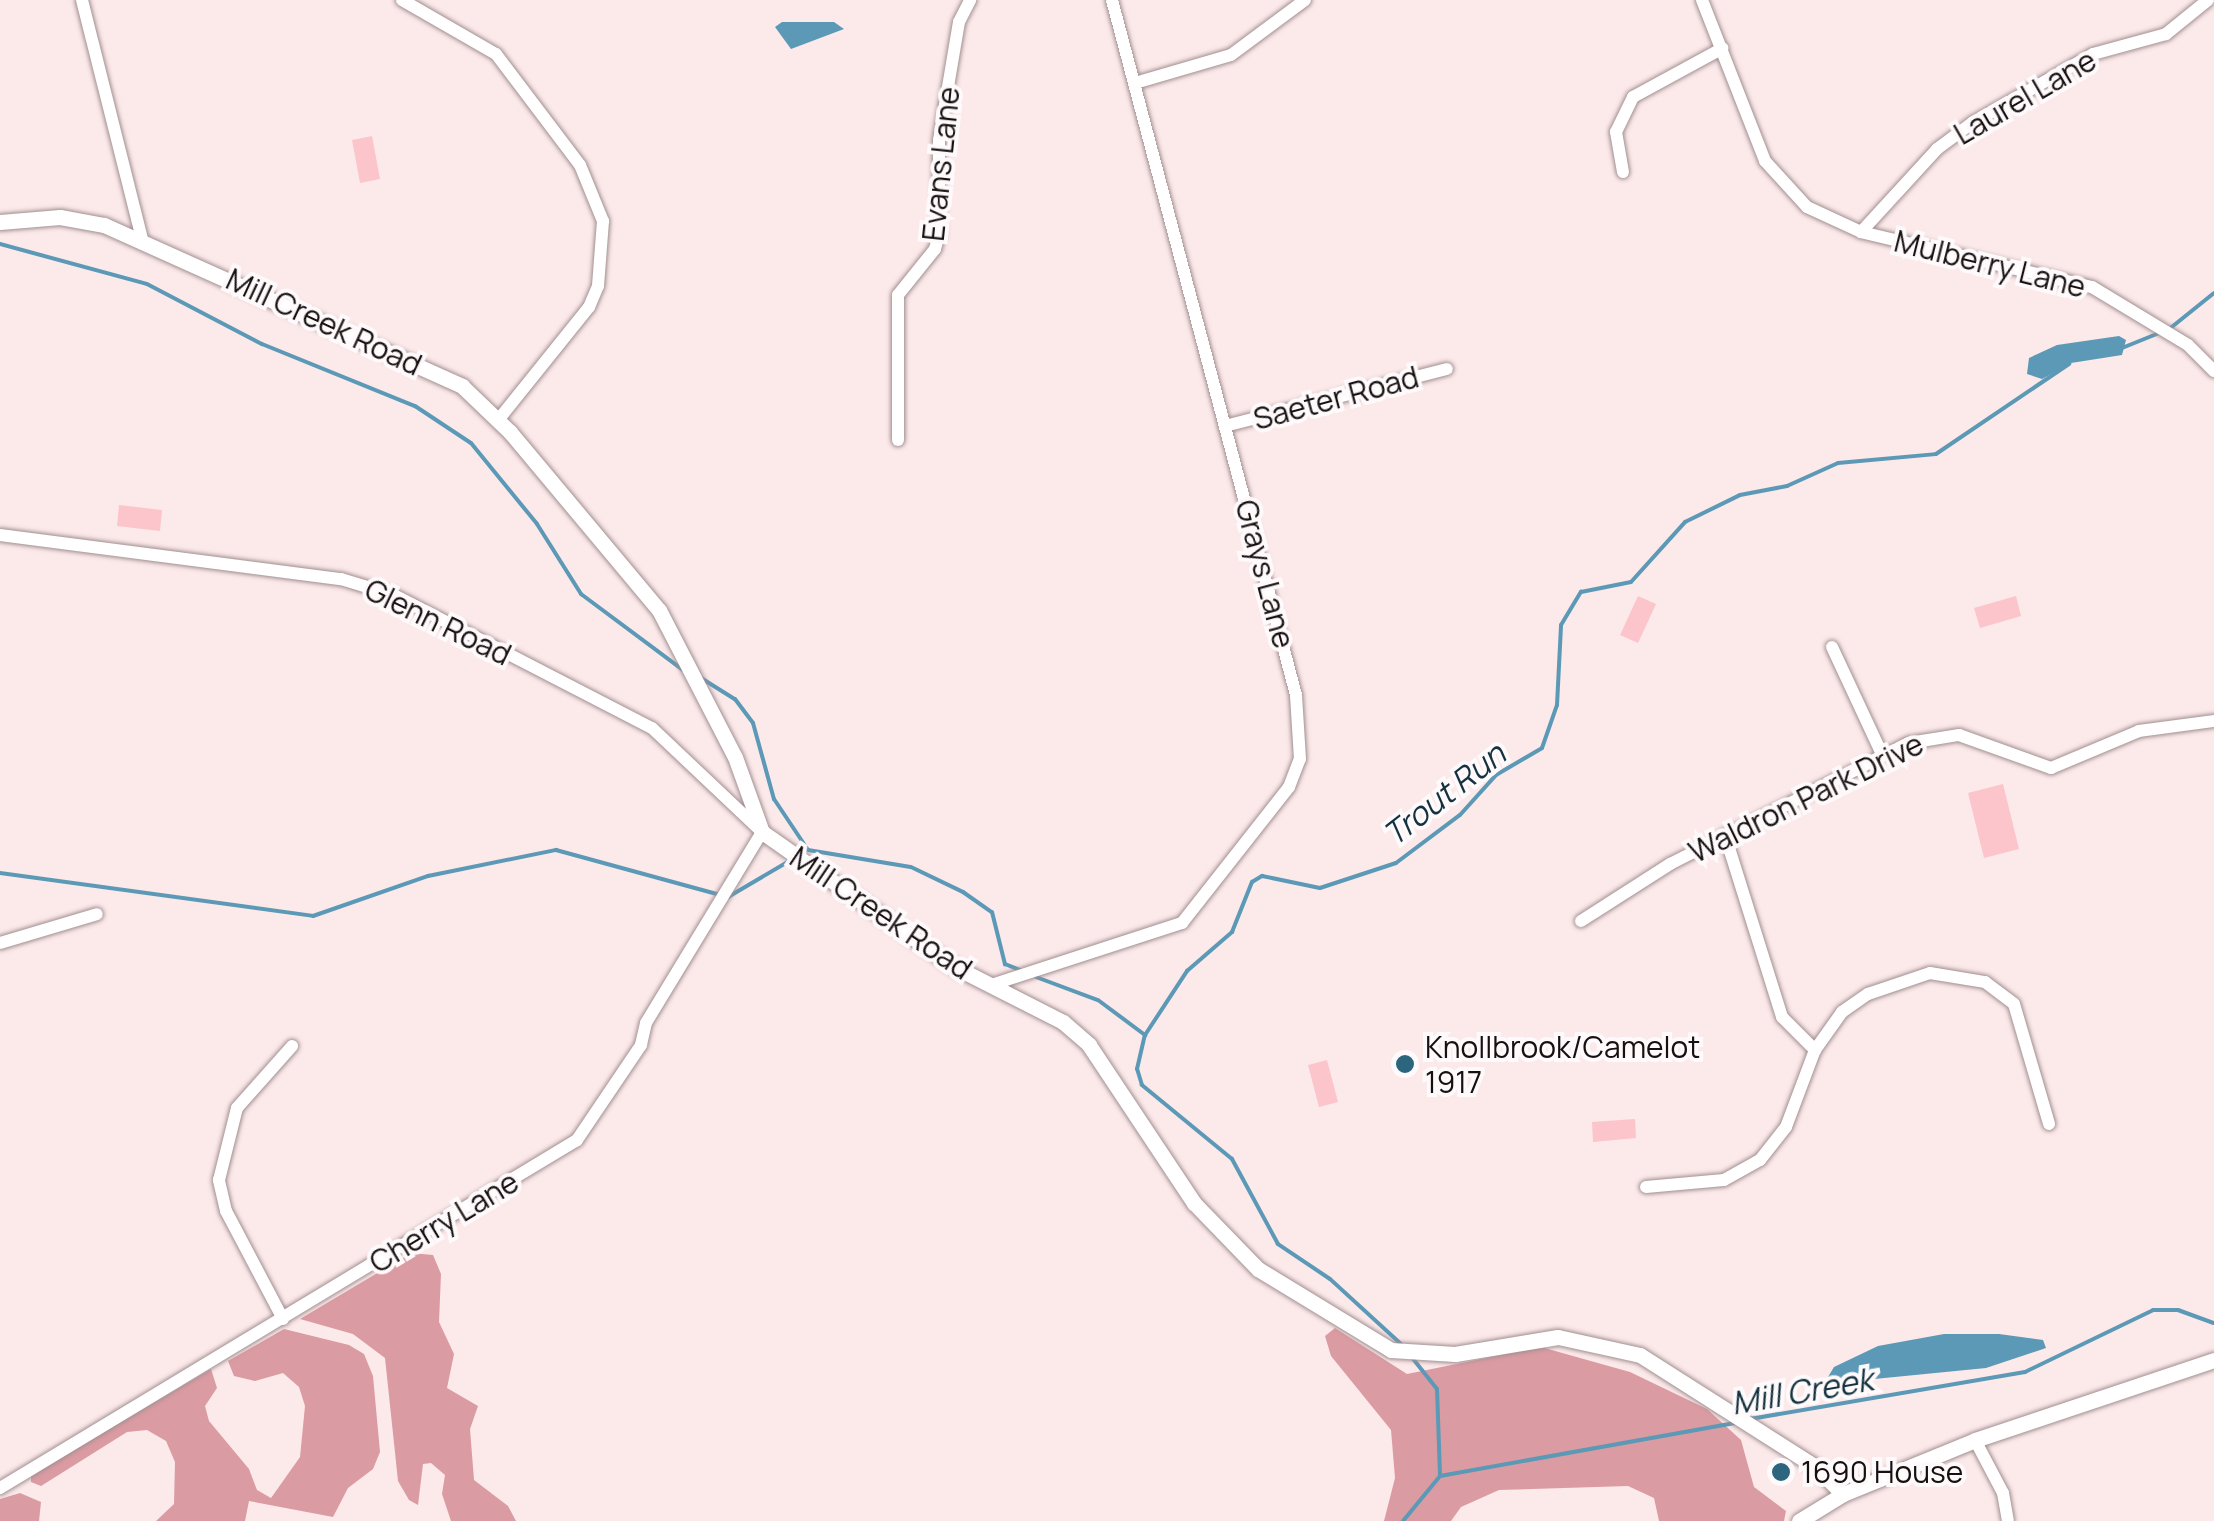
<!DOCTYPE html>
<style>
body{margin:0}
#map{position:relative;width:2214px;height:1521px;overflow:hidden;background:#fce9ea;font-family:Manrope,sans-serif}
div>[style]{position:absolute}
.green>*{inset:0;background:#fbc5cb}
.forest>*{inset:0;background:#db9ba2}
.water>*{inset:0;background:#5b99b6}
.stream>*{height:4px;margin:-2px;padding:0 2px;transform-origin:2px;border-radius:2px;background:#5b99b6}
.roads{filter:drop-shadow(0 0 2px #a18f91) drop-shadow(0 0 2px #a18f91)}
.minor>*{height:12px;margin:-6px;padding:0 6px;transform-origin:6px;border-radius:6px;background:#fff}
.tertiary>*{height:15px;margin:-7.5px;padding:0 7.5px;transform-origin:7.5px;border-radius:7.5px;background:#fff}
.dots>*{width:28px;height:28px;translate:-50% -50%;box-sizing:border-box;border:5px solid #fefafb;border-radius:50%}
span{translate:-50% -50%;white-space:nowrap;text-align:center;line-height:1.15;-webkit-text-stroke:8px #fefafb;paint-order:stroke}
.street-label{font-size:30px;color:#161011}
.poi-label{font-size:30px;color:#161011}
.left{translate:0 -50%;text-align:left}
.water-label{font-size:32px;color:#13313e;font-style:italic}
</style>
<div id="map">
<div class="green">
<i style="clip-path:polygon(372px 136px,380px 179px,360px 183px,352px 140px)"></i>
<i style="clip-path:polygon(119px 505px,162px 510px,160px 531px,117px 526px)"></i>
<i style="clip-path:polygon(1638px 596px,1656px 604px,1638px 643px,1620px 635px)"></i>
<i style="clip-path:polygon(2016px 596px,2021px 616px,1980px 628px,1974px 608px)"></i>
<i style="clip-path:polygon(2003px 784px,2019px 849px,1984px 858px,1968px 793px)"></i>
<i style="clip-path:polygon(1327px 1060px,1338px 1102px,1319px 1107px,1308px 1065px)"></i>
<i style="clip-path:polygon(1635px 1119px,1636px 1138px,1593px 1142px,1592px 1122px)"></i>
</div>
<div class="forest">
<i style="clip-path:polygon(411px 1253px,433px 1255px,441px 1274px,439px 1322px,454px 1354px,447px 1388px,478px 1406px,470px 1429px,474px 1480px,508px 1506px,516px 1521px,451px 1521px,442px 1494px,445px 1475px,431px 1463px,423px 1464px,418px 1505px,409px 1500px,398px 1481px,385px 1358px,353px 1334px,300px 1319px)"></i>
<i style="clip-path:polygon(1335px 1328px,1407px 1374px,1541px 1347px,1630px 1372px,1707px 1409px,1741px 1440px,1754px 1487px,1786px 1511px,1784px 1521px,1659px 1521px,1654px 1498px,1628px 1486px,1499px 1490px,1461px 1507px,1451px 1521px,1384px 1521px,1395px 1478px,1391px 1430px,1331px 1356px,1325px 1336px)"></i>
<i style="clip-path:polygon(284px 1329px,349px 1345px,364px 1354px,373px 1376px,380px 1452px,373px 1469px,348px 1488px,333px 1517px,249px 1501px,245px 1521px,156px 1521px,174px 1504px,175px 1462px,166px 1441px,147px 1430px,127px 1432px,41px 1486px,31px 1482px,31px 1475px,211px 1369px,217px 1388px,205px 1406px,209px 1421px,249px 1469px,257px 1490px,271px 1498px,300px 1457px,305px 1406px,299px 1387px,283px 1373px,255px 1381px,234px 1376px,228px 1361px)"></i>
<i style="clip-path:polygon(20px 1493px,41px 1502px,39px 1521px,0 1521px,0 1499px)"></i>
</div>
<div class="water">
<i style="clip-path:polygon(782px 22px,834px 22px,844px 29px,791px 49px,775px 27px)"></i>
<i style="clip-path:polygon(2119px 336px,2126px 340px,2122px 355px,2071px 363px,2042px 379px,2027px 374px,2029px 358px,2057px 345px)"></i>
<i style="clip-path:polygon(1999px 1334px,2043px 1340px,2046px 1348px,1986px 1368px,1854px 1381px,1828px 1377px,1834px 1367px,1878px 1346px,1944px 1334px)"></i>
</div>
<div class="stream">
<i style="left:0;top:244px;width:152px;rotate:15.2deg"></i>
<i style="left:147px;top:284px;width:130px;rotate:27.6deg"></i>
<i style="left:262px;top:344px;width:165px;rotate:22.1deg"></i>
<i style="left:415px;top:406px;width:67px;rotate:33.5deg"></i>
<i style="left:471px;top:443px;width:104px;rotate:50.8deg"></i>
<i style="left:537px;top:524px;width:83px;rotate:57.8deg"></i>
<i style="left:581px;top:594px;width:127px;rotate:36.7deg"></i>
<i style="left:2168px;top:330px;width:59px;rotate:-38.8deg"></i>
<i style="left:2122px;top:348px;width:40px;rotate:-22deg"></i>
<i style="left:701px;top:678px;width:40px;rotate:32deg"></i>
<i style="left:735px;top:699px;width:30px;rotate:53deg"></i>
<i style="left:753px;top:723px;width:79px;rotate:74.6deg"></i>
<i style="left:774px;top:799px;width:61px;rotate:56.3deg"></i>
<i style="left:808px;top:850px;width:104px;rotate:9.4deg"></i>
<i style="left:911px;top:867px;width:58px;rotate:25.7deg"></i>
<i style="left:963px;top:892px;width:35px;rotate:35deg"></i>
<i style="left:992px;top:912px;width:54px;rotate:76deg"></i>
<i style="left:1005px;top:964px;width:18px;rotate:22deg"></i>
<i style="left:0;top:873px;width:316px;rotate:7.8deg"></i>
<i style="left:313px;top:916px;width:122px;rotate:-19.2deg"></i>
<i style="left:428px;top:876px;width:131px;rotate:-11.5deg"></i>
<i style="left:556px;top:850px;width:178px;rotate:15.3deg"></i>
<i style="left:728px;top:897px;width:73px;rotate:-30.4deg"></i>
<i style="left:1036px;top:977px;width:66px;rotate:20.4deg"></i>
<i style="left:1098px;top:1000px;width:59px;rotate:36.7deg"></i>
<i style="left:1401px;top:1344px;width:96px;rotate:-137.5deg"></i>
<i style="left:1330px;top:1279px;width:63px;rotate:-146.1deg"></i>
<i style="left:1278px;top:1244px;width:97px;rotate:-118.4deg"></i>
<i style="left:1232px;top:1159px;width:117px;rotate:-140.6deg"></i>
<i style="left:1142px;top:1085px;width:17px;rotate:-107deg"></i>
<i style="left:1137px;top:1069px;width:35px;rotate:-77deg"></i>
<i style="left:1145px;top:1035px;width:77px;rotate:-56.7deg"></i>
<i style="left:1187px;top:971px;width:60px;rotate:-40.9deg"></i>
<i style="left:1232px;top:932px;width:54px;rotate:-68.2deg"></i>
<i style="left:1252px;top:882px;width:12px;rotate:-31deg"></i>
<i style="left:1262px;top:876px;width:59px;rotate:11.7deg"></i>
<i style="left:1320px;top:888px;width:80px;rotate:-18.2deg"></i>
<i style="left:1396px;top:863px;width:80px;rotate:-36.9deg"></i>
<i style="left:1460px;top:815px;width:54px;rotate:-48deg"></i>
<i style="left:1496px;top:775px;width:53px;rotate:-30.4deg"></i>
<i style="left:1542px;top:748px;width:46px;rotate:-70.8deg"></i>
<i style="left:1557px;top:705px;width:80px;rotate:-87.1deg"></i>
<i style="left:1561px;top:625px;width:39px;rotate:-59deg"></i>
<i style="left:1581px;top:592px;width:51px;rotate:-11.3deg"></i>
<i style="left:1631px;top:582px;width:81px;rotate:-48deg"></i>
<i style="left:1685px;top:522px;width:61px;rotate:-26.1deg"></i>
<i style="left:1740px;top:495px;width:48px;rotate:-10.8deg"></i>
<i style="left:1787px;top:486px;width:56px;rotate:-24.3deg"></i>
<i style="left:1838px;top:463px;width:98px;rotate:-5.2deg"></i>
<i style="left:1936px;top:454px;width:161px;rotate:-34.1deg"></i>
<i style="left:1410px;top:1355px;width:43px;rotate:51.5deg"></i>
<i style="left:1437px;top:1389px;width:87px;rotate:88deg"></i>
<i style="left:1750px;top:1419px;width:279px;rotate:-9.7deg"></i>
<i style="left:2025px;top:1372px;width:142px;rotate:-25.8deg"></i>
<i style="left:2153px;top:1310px;width:25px"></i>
<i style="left:2178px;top:1310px;width:38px;rotate:20deg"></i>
<i style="left:1403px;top:1521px;width:58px;rotate:-50.6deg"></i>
<i style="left:1440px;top:1476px;width:301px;rotate:-10.2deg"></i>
</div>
<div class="roads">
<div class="minor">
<i style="left:82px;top:0;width:246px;rotate:75.9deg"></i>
<i style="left:402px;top:0;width:108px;rotate:29.9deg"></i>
<i style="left:496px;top:54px;width:139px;rotate:52.9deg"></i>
<i style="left:580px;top:165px;width:61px;rotate:67.7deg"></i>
<i style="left:603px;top:221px;width:65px;rotate:94.4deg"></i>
<i style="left:598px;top:286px;width:23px;rotate:113deg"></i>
<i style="left:589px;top:307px;width:144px;rotate:128.8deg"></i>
<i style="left:1702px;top:0;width:173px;rotate:68.6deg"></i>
<i style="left:1765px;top:161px;width:62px;rotate:47.6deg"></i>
<i style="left:1807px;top:207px;width:60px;rotate:24.8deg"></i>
<i style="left:1861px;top:232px;width:113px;rotate:-47.5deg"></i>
<i style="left:1937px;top:149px;width:44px;rotate:-36.6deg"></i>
<i style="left:1972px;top:123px;width:139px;rotate:-29.7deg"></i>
<i style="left:2093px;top:54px;width:76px;rotate:-15.3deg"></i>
<i style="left:2166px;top:34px;width:54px;rotate:-39deg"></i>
<i style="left:1135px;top:83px;width:100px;rotate:-16.3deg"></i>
<i style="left:1231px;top:55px;width:92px;rotate:-36.6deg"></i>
<i style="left:1623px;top:172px;width:41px;rotate:-99.9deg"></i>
<i style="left:1616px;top:132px;width:39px;rotate:-64deg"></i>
<i style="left:1633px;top:97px;width:102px;rotate:-28.6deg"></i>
<i style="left:1861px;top:232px;width:237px;rotate:13.4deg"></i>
<i style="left:2092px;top:287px;width:112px;rotate:31.1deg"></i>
<i style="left:2188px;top:345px;width:37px;rotate:45deg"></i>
<i style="left:1225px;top:426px;width:229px;rotate:-14.4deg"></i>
<i style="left:898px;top:440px;width:145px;rotate:-90deg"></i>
<i style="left:898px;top:295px;width:59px;rotate:-51.2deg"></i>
<i style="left:935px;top:249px;width:16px;rotate:-75deg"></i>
<i style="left:939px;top:234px;width:94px;rotate:-90deg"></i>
<i style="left:939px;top:140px;width:120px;rotate:-80.4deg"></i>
<i style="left:959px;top:22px;width:25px;rotate:-63deg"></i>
<i style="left:0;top:535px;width:344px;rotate:7.4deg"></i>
<i style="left:341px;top:579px;width:55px;rotate:16.8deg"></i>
<i style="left:394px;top:595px;width:290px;rotate:27.3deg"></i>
<i style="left:652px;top:728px;width:151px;rotate:43.4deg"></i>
<i style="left:762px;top:832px;width:223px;rotate:121.3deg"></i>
<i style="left:646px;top:1023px;width:23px;rotate:103deg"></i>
<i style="left:641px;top:1045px;width:115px;rotate:124deg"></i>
<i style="left:577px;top:1140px;width:674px;rotate:148.9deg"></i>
<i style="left:1832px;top:647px;width:118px;rotate:65deg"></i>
<i style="left:1725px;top:835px;width:191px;rotate:72.6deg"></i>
<i style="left:1782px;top:1017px;width:47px;rotate:45deg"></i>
<i style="left:1581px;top:921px;width:106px;rotate:-32.6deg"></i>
<i style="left:1670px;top:864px;width:268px;rotate:-26.9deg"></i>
<i style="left:1909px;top:743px;width:51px;rotate:-9.1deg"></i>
<i style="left:1959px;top:735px;width:98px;rotate:19.7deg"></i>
<i style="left:2051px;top:768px;width:95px;rotate:-22.8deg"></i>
<i style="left:2139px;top:731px;width:76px;rotate:-7.6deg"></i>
<i style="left:0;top:943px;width:101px;rotate:-16.6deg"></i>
<i style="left:991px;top:985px;width:201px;rotate:-18deg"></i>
<i style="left:1182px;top:923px;width:173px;rotate:-51.8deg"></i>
<i style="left:1289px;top:787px;width:30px;rotate:-69deg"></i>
<i style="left:1300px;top:759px;width:64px;rotate:-93.6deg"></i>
<i style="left:1296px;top:695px;width:719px;rotate:-104.83deg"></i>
<i style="left:1646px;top:1187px;width:78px;rotate:-5.1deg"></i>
<i style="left:1724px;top:1180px;width:41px;rotate:-29.1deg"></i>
<i style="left:1760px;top:1160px;width:42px;rotate:-51.8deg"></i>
<i style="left:1786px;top:1127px;width:82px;rotate:-69.4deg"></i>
<i style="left:1815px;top:1050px;width:47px;rotate:-54.6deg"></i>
<i style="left:1842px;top:1012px;width:32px;rotate:-35deg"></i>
<i style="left:1868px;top:994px;width:65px;rotate:-18.7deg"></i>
<i style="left:1930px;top:973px;width:56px;rotate:9.3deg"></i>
<i style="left:1985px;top:982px;width:36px;rotate:37deg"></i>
<i style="left:2014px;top:1004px;width:125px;rotate:73.7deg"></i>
<i style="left:283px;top:1319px;width:122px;rotate:-117.8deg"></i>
<i style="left:226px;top:1211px;width:32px;rotate:-103deg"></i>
<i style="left:219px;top:1180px;width:74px;rotate:-76deg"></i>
<i style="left:237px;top:1108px;width:83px;rotate:-48.4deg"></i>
<i style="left:1975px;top:1440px;width:60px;rotate:62.2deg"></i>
<i style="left:2003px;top:1493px;width:28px;rotate:80deg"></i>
</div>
<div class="tertiary">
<i style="left:0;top:222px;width:60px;rotate:-4.8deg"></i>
<i style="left:60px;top:217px;width:45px;rotate:10.3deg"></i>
<i style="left:104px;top:225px;width:393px;rotate:24.2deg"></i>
<i style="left:462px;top:386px;width:66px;rotate:43.8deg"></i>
<i style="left:510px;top:432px;width:232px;rotate:50.1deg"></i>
<i style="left:659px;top:610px;width:165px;rotate:62.7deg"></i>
<i style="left:735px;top:757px;width:80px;rotate:70.2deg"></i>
<i style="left:762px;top:832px;width:236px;rotate:35deg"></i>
<i style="left:955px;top:967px;width:121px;rotate:27deg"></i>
<i style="left:1063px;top:1022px;width:35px;rotate:41deg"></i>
<i style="left:1089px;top:1045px;width:190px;rotate:56.4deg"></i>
<i style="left:1194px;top:1203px;width:92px;rotate:45.9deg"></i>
<i style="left:1258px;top:1269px;width:156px;rotate:31.3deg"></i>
<i style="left:1391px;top:1350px;width:64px;rotate:3.6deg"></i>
<i style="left:1455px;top:1354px;width:104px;rotate:-9.4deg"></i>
<i style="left:1558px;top:1337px;width:84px;rotate:12.4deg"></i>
<i style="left:1640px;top:1355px;width:209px;rotate:32.5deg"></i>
<i style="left:1816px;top:1467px;width:38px;rotate:45deg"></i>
<i style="left:1799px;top:1521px;width:52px;rotate:-31.5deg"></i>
<i style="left:1843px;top:1494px;width:143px;rotate:-22.2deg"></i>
<i style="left:1975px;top:1440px;width:252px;rotate:-18.5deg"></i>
</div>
</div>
<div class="dots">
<i style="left:1405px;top:1064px;background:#2c657e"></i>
<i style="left:1781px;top:1472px;background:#2c657e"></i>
</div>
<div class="street-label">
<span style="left:2025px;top:97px;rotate:-30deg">Laurel Lane</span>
<span style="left:941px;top:164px;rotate:-84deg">Evans Lane</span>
<span style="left:1990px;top:264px;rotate:14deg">Mulberry Lane</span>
<span style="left:324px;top:322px;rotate:25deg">Mill Creek Road</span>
<span style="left:1336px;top:398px;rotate:-15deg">Saeter Road</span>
<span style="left:1265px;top:574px;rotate:75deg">Grays Lane</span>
<span style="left:438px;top:622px;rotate:26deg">Glenn Road</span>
<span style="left:1806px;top:798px;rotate:-26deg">Waldron Park Drive</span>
<span style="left:881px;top:913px;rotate:34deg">Mill Creek Road</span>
<span style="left:444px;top:1222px;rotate:-31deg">Cherry Lane</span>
</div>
<div class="poi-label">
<span class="left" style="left:1425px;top:1064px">Knollbrook/Camelot<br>1917</span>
<span class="left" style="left:1801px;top:1472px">1690 House</span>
</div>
<div class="water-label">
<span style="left:1444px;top:794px;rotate:-38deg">Trout Run</span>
<span style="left:1802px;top:1391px;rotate:-10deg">Mill Creek</span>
</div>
</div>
